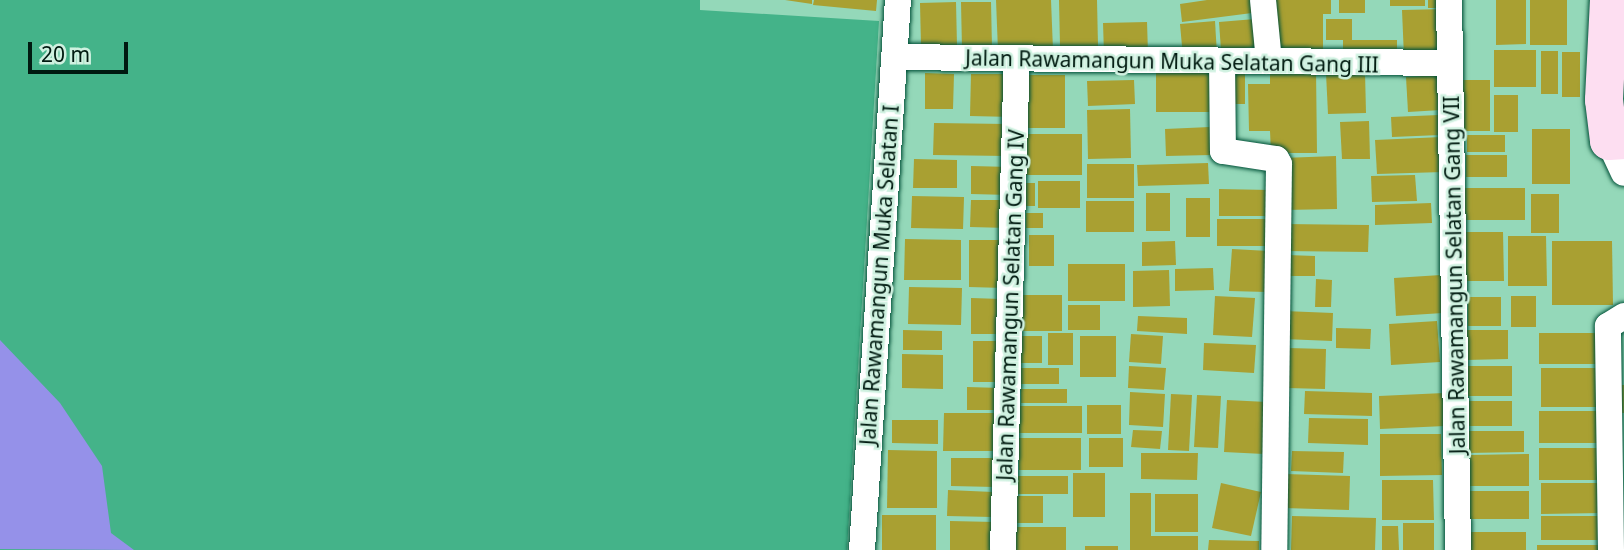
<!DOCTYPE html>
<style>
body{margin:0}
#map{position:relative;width:1624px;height:550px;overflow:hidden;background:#94d8b9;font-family:"Noto Sans",sans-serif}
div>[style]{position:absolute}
.green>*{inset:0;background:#44b389}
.water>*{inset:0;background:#9591e9}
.building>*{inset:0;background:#a9a032}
.roads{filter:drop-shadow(0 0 2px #005138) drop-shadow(0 0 2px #005138)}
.street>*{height:26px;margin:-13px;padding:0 13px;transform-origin:13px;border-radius:13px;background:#fff}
.secondary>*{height:38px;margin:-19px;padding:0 19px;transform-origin:19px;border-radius:19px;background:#fddef1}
span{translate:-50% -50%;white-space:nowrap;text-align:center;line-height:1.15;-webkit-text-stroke:5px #cff1e0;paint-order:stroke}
.street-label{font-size:21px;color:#001a10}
.scale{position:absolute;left:28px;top:42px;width:100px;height:32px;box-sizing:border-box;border:4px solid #001a10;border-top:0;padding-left:9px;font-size:21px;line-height:24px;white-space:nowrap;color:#001a10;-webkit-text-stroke:5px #cff1e0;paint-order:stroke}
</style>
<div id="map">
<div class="green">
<i style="clip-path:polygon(0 0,700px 0,700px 10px,879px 21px,847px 550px,0 550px)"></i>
</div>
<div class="water">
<i style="clip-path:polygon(0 340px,60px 403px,102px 466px,111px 533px,134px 550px,0 549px)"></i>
</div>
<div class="building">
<i style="clip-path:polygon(785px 0,812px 0,812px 4px)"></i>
<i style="clip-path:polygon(814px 0,877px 0,876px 11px,813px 5px)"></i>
<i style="clip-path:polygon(996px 0,1051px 0,1053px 50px,998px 51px)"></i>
<i style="clip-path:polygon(1059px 0,1097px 0,1098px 46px,1060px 46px)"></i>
<i style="clip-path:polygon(1207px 0,1250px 0,1252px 13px,1182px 22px,1180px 4px)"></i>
<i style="clip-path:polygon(1269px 0,1331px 0,1331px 14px,1323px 14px,1323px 56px,1274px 56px)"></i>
<i style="clip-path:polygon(1339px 0,1365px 0,1365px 13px,1339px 13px)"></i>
<i style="clip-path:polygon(1390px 0,1425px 0,1425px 6px,1390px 6px)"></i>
<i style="clip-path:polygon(1428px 0,1447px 0,1447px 8px,1428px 8px)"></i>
<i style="clip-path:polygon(1496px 0,1526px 0,1526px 44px,1496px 45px)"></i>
<i style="clip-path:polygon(1530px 0,1567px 0,1567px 45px,1530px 45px)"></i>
<i style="clip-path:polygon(956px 2px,957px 46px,921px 46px,920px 3px)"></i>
<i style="clip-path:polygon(961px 2px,991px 2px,992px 48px,962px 49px)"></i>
<i style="clip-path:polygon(1447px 9px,1448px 55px,1404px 57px,1402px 10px)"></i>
<i style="clip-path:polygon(1255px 19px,1257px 47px,1221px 50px,1219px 22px)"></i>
<i style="clip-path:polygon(1326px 19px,1352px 19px,1352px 40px,1397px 40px,1397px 57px,1343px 57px,1343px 40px,1326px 40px)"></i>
<i style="clip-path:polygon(1215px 21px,1217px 55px,1183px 57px,1180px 24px)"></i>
<i style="clip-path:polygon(1147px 22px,1148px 54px,1104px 55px,1103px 23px)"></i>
<i style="clip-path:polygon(1494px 50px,1536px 50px,1536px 87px,1494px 87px)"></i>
<i style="clip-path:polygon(1541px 51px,1558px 51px,1558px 94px,1541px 94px)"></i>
<i style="clip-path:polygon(1562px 52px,1580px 52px,1580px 97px,1562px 97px)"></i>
<i style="clip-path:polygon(1316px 69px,1317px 153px,1271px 153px,1270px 131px,1249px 131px,1248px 84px,1270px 84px,1270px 70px)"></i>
<i style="clip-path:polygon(1156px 71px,1215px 71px,1215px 112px,1156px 112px)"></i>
<i style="clip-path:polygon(1365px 72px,1366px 113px,1328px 114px,1326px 73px)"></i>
<i style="clip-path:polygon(925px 73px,954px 74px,953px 109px,925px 109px)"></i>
<i style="clip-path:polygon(971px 74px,1014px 74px,1013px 117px,970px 116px)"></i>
<i style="clip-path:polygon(1226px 74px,1245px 74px,1245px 104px,1226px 104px)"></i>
<i style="clip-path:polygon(1027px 75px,1065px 75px,1065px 128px,1027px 128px)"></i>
<i style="clip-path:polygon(1439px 75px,1441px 110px,1408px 112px,1406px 77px)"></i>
<i style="clip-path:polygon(1134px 80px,1135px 104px,1088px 106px,1087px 81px)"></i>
<i style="clip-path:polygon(1457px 80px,1490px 80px,1490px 131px,1457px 131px)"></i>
<i style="clip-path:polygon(1494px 95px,1518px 95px,1518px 132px,1494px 132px)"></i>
<i style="clip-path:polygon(1130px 109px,1131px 158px,1088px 159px,1087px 110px)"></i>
<i style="clip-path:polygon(1439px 115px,1440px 135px,1392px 137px,1391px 117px)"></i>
<i style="clip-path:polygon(1369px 121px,1370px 159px,1342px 159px,1340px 122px)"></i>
<i style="clip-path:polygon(934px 123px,1007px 124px,1007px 156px,933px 155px)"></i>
<i style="clip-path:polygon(1210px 127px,1211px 155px,1166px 156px,1165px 129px)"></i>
<i style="clip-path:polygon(1532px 129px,1570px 129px,1570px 184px,1532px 184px)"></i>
<i style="clip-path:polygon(1024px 134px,1082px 134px,1082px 175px,1024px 175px)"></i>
<i style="clip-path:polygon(1467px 135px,1505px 135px,1505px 152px,1467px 152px)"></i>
<i style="clip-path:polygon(1442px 137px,1443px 172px,1377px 174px,1375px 140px)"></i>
<i style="clip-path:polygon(1466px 155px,1507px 155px,1507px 177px,1466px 177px)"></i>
<i style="clip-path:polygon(1336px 156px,1337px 209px,1284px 210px,1282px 158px)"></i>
<i style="clip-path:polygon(914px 159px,957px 160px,957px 188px,913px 188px)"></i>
<i style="clip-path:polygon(1208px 163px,1209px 184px,1138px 186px,1137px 165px)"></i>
<i style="clip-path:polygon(1087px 164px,1134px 164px,1134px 198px,1087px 198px)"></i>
<i style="clip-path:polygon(971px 166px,1011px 167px,1010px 195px,971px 194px)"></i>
<i style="clip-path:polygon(1415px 175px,1417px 201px,1372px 202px,1371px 176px)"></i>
<i style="clip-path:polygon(1038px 181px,1080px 181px,1080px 208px,1038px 208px)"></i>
<i style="clip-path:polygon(1020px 183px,1035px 183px,1035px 206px,1020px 206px)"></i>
<i style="clip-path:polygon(1463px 188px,1525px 188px,1525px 220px,1463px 220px)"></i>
<i style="clip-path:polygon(1219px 189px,1270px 190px,1270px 216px,1219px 216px)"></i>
<i style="clip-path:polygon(1146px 193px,1170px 193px,1170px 231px,1146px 231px)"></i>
<i style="clip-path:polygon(1531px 194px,1559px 194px,1559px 233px,1531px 233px)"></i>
<i style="clip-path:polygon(912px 196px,964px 197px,963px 229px,911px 228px)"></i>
<i style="clip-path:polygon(1186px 198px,1210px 198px,1210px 237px,1186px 237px)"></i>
<i style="clip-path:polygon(971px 200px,1008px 200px,1008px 228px,970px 227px)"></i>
<i style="clip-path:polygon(1086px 201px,1134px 201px,1134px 232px,1086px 232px)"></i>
<i style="clip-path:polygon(1431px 203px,1432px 223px,1375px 225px,1375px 205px)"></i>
<i style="clip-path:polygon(1026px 213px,1043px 213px,1043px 228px,1026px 228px)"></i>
<i style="clip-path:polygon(1217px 219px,1268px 219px,1268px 246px,1217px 246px)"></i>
<i style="clip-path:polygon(1284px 224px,1369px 225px,1368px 252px,1284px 251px)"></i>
<i style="clip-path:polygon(1465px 232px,1503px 232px,1504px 281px,1466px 281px)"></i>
<i style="clip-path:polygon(1029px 235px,1054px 235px,1054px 266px,1029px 266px)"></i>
<i style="clip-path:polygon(1508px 236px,1546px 236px,1547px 286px,1508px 286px)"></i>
<i style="clip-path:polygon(905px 239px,961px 240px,961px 280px,904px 280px)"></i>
<i style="clip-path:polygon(969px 240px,1006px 240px,1004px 288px,969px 287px)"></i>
<i style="clip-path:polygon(1175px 241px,1176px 265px,1142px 266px,1142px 242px)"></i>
<i style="clip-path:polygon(1552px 241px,1612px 241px,1613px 305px,1552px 305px)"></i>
<i style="clip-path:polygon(1232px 249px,1269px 251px,1267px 292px,1229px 291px)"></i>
<i style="clip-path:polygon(1287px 255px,1315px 256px,1315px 276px,1286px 276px)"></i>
<i style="clip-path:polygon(1068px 264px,1125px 264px,1125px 301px,1068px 301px)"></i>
<i style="clip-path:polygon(1213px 268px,1214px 290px,1175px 291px,1175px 269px)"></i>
<i style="clip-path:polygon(1169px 270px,1170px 306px,1133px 307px,1133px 271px)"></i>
<i style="clip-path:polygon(1441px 275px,1443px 313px,1396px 316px,1394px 278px)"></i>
<i style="clip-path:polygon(1316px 279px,1332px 280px,1331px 307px,1315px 307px)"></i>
<i style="clip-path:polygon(909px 287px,962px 288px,961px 325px,908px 324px)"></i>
<i style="clip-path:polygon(1019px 295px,1062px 295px,1062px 331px,1019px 331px)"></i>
<i style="clip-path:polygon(1215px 296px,1255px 298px,1252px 337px,1213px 335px)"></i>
<i style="clip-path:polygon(1511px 296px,1536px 296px,1536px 327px,1511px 327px)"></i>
<i style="clip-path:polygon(1468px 297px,1501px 297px,1501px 326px,1468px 326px)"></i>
<i style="clip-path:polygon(971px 298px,1002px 299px,1001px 334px,971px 334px)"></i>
<i style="clip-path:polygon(1068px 305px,1100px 305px,1100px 330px,1068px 330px)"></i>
<i style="clip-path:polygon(1284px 311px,1333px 313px,1332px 341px,1284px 339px)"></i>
<i style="clip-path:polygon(1138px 316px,1187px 318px,1187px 334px,1137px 331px)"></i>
<i style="clip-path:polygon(1437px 321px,1440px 362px,1391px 365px,1389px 324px)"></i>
<i style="clip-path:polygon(1336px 328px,1371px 329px,1370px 349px,1336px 348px)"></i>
<i style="clip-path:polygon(903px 330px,942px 331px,942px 350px,903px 350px)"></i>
<i style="clip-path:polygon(1466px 330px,1508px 330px,1508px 359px,1466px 360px)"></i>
<i style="clip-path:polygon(1048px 333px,1073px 333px,1073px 365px,1048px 365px)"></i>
<i style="clip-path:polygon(1539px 333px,1605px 333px,1605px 364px,1539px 364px)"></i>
<i style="clip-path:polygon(1131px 334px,1163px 336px,1161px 364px,1129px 362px)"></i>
<i style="clip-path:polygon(1016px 336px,1042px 336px,1042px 363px,1016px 363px)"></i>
<i style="clip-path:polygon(1080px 336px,1116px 336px,1116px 377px,1080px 377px)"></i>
<i style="clip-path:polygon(973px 341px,1002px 341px,1001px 382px,973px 382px)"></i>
<i style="clip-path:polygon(1204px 343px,1256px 345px,1254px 373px,1203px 370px)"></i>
<i style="clip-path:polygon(1288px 348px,1326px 349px,1325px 389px,1287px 388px)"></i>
<i style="clip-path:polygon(902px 354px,943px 355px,943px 389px,902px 388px)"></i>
<i style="clip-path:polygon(1129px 366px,1166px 368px,1164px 390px,1128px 388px)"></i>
<i style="clip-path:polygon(1467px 366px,1512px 366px,1512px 396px,1467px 396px)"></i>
<i style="clip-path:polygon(1012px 368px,1059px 368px,1059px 384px,1012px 384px)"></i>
<i style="clip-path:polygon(1541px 368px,1607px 368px,1607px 407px,1541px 407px)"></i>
<i style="clip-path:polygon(1621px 385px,1624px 385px,1624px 413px,1621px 413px)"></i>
<i style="clip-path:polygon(967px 387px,1002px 388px,1002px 410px,967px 410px)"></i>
<i style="clip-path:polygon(1021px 389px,1067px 389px,1067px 403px,1021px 403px)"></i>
<i style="clip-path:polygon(1305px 391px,1372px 393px,1372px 416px,1304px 414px)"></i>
<i style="clip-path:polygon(1130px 392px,1165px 394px,1163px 427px,1129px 425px)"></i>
<i style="clip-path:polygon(1444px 393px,1445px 426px,1380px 429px,1379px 396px)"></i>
<i style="clip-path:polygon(1171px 394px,1192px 395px,1189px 451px,1168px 450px)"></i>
<i style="clip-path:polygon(1197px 395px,1221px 396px,1218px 448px,1194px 447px)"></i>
<i style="clip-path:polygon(1227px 400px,1267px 402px,1264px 454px,1224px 452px)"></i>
<i style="clip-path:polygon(1468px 401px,1512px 401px,1512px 426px,1468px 426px)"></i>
<i style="clip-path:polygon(1087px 405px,1121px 405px,1121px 434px,1087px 434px)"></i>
<i style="clip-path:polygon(1012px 406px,1082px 406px,1082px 433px,1012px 433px)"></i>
<i style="clip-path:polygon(1539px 411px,1606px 411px,1606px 443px,1539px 443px)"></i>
<i style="clip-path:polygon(944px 413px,994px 413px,994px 451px,943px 451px)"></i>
<i style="clip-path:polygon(1309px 418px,1368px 419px,1368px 445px,1308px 443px)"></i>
<i style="clip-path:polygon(892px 420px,938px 420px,938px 444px,892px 443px)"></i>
<i style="clip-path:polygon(1133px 430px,1162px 431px,1160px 449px,1131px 447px)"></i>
<i style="clip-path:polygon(1467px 431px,1524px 431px,1524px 452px,1467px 453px)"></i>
<i style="clip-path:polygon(1380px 434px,1441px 434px,1442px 475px,1380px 476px)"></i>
<i style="clip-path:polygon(1019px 438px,1081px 438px,1081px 470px,1019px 470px)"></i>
<i style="clip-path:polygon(1089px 438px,1123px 438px,1123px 467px,1089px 467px)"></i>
<i style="clip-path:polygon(1539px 448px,1602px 448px,1602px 480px,1539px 480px)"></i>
<i style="clip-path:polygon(888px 450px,937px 451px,937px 508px,887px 508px)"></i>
<i style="clip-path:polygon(1292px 451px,1344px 452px,1343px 473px,1291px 471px)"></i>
<i style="clip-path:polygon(1141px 453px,1198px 453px,1197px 480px,1141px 479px)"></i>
<i style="clip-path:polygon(1529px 454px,1529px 486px,1470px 486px,1470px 455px)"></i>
<i style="clip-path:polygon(951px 458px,995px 458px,995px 487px,951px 486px)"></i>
<i style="clip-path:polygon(1073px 473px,1105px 473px,1105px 517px,1073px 517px)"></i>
<i style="clip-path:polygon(1285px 474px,1350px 476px,1349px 510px,1284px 508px)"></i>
<i style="clip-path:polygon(1010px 476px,1068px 476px,1068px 494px,1010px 494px)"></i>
<i style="clip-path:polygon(1382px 480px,1433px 480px,1434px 520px,1382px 520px)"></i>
<i style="clip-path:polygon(1221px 483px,1261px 492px,1251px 536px,1212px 528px)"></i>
<i style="clip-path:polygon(1541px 483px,1603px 483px,1603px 513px,1541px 514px)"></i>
<i style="clip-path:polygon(948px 490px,993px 492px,992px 517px,947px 516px)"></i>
<i style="clip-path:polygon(1468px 491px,1529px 491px,1529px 519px,1468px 519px)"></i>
<i style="clip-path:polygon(1130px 493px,1151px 493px,1151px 536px,1198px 536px,1198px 550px,1130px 550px)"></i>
<i style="clip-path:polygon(1155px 494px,1198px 494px,1198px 532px,1155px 532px)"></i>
<i style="clip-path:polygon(1007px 496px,1043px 496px,1043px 523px,1007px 523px)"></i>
<i style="clip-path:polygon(882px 515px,936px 515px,936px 550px,882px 550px)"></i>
<i style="clip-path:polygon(1292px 516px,1376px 518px,1375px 550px,1291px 550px)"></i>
<i style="clip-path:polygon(1541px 516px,1599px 516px,1599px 540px,1541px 540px)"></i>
<i style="clip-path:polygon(950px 521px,995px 522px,994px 550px,950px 550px)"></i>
<i style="clip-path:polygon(1403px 523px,1434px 523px,1434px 550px,1403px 550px)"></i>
<i style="clip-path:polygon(1382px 526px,1398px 526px,1399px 550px,1382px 550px)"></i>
<i style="clip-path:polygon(1009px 527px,1066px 527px,1066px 550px,1009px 550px)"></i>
<i style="clip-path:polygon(1465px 532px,1526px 532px,1526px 550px,1465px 550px)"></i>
<i style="clip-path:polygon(1209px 540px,1259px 541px,1259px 550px,1208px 550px)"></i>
<i style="clip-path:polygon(1537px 545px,1605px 545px,1605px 550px,1537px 550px)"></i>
<i style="clip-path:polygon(1085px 546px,1118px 546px,1118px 550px,1085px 550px)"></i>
</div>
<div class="roads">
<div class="street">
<i style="left:1263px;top:0;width:61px;rotate:84.4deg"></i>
<i style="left:1449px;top:0;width:550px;rotate:89.06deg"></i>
<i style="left:894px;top:57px;width:556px;rotate:0.62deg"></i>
<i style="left:1222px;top:61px;width:90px;rotate:89.4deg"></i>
<i style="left:1223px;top:151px;width:54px;rotate:8.6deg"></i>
<i style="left:1276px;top:159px;width:6px;rotate:59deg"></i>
<i style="left:1279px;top:164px;width:386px;rotate:90.7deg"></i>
<i style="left:1609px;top:141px;width:35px;rotate:65deg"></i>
<i style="left:862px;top:550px;width:551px;rotate:-86.26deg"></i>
<i style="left:1003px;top:550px;width:490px;rotate:-88.4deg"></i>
<i style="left:1611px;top:550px;width:224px;rotate:-90.8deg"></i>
<i style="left:1608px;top:326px;width:19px;rotate:-32deg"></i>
</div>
<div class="secondary">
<i style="left:1609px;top:0;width:100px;rotate:92.9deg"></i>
<i style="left:1604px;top:100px;width:41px;rotate:83deg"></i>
<i style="left:1609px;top:141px;width:15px;rotate:-4deg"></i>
</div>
</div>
<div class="street-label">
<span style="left:1172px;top:61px;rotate:1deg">Jalan Rawamangun Muka Selatan Gang III</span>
<span style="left:879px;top:275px;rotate:-86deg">Jalan Rawamangun Muka Selatan I</span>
<span style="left:1454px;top:275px;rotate:-91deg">Jalan Rawamangun Selatan Gang VII</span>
<span style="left:1010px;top:305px;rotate:-88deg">Jalan Rawamangun Selatan Gang IV</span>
</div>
<div class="scale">20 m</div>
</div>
